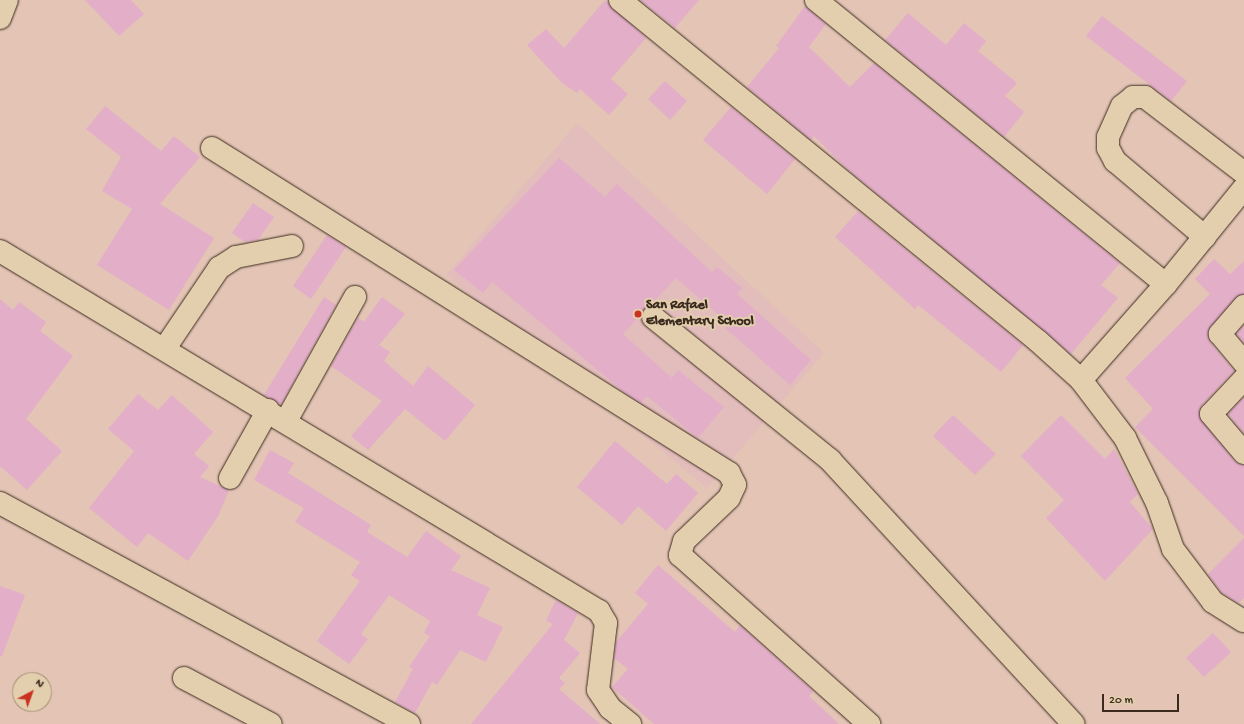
<!DOCTYPE html>
<style>
body{margin:0}
#map{position:relative;width:1244px;height:724px;overflow:hidden;background:#e3c4b5;font-family:"Gochi Hand",sans-serif}
div>[style]{position:absolute}
.built>*{inset:0;background:#e3bdbb}
.building>*{inset:0;background:#e3aec8}
.roads{filter:drop-shadow(0 0 1px #3b2a1e) drop-shadow(0 0 1px #3b2a1e)}
.minor>*{height:22px;margin:-11px;padding:0 11px;transform-origin:11px;border-radius:11px;background:#e3cead}
.dots>*{width:11px;height:11px;translate:-50% -50%;box-sizing:border-box;border:2px solid #e3cead;border-radius:50%}
span{translate:-50% -50%;white-space:nowrap;text-align:center;line-height:1.15;-webkit-text-stroke:4px #e3cead;paint-order:stroke}
.poi-label{font-size:14px;color:#3b2a1e;font-weight:700}
.left{translate:0 -50%;text-align:left}
.north{position:absolute;left:12px;top:672px;width:40px;height:40px;box-sizing:border-box;background:#e3cead;border:1px solid #a08c74;border-radius:50%;rotate:41deg;font-size:11px;font-weight:700;line-height:16px;text-align:center;color:#3b2a1e}
.north::after{content:'';display:block;margin:auto;width:14px;height:18px;background:#c8321e;clip-path:polygon(50% 0,100% 100%,50% 72%,0 100%)}
.scale{position:absolute;left:1102px;top:694px;width:77px;height:18px;box-sizing:border-box;border:2px solid #3b2a1e;border-top:0;padding-left:5px;font-size:12px;line-height:14px;white-space:nowrap;color:#3b2a1e;-webkit-text-stroke:3px #e3cead;paint-order:stroke}
</style>
<div id="map">
<div class="built">
<i style="clip-path:polygon(577px 123px,824px 353px,707px 488px,446px 275px)"></i>
</div>
<div class="building">
<i style="clip-path:polygon(85px 0,131px 0,144px 14px,119px 36px)"></i>
<i style="clip-path:polygon(605px 0,646px 38px,611px 79px,628px 94px,609px 115px,580px 89px,577px 93px,562px 83px,527px 45px,546px 29px,564px 48px)"></i>
<i style="clip-path:polygon(640px 0,699px 0,675px 28px)"></i>
<i style="clip-path:polygon(805px 6px,826px 24px,809px 47px,850px 87px,874px 63px,1120px 263px,1101px 285px,1118px 298px,1071px 354px,846px 168px,814px 136px,811px 140px,747px 87px,779px 48px,776px 46px)"></i>
<i style="clip-path:polygon(908px 13px,946px 45px,964px 23px,986px 41px,978px 51px,1017px 83px,1005px 96px,1024px 112px,1004px 137px,885px 40px)"></i>
<i style="clip-path:polygon(1102px 16px,1187px 81px,1171px 101px,1086px 36px)"></i>
<i style="clip-path:polygon(665px 81px,687px 101px,670px 120px,648px 99px)"></i>
<i style="clip-path:polygon(105px 106px,161px 151px,174px 136px,200px 157px,160px 204px,214px 238px,169px 310px,97px 265px,132px 209px,102px 191px,121px 157px,86px 129px)"></i>
<i style="clip-path:polygon(731px 107px,795px 159px,767px 194px,703px 140px)"></i>
<i style="clip-path:polygon(559px 158px,605px 197px,617px 184px,712px 272px,717px 267px,742px 288px,737px 294px,811px 360px,790px 385px,725px 328px,729px 324px,676px 278px,623px 334px,672px 378px,678px 370px,724px 407px,698px 438px,647px 396px,641px 403px,624px 392px,492px 282px,483px 293px,454px 270px)"></i>
<i style="clip-path:polygon(253px 203px,274px 217px,258px 240px,245px 242px,232px 233px)"></i>
<i style="clip-path:polygon(858px 211px,1023px 345px,1001px 372px,918px 305px,915px 309px,835px 237px)"></i>
<i style="clip-path:polygon(327px 235px,346px 247px,311px 299px,293px 286px)"></i>
<i style="clip-path:polygon(1214px 259px,1230px 274px,1244px 261px,1244px 294px,1235px 298px,1208px 331px,1210px 342px,1234px 371px,1202px 405px,1199px 416px,1234px 461px,1244px 465px,1244px 536px,1135px 427px,1153px 409px,1125px 378px,1210px 294px,1195px 279px)"></i>
<i style="clip-path:polygon(324px 297px,336px 305px,281px 405px,264px 395px)"></i>
<i style="clip-path:polygon(382px 297px,405px 314px,379px 345px,390px 352px,384px 361px,413px 386px,428px 366px,475px 405px,445px 441px,405px 409px,368px 450px,351px 436px,382px 401px,331px 366px,358px 318px,364px 322px)"></i>
<i style="clip-path:polygon(0 299px,13px 310px,19px 302px,46px 322px,40px 331px,73px 356px,26px 419px,62px 451px,27px 490px,0 466px)"></i>
<i style="clip-path:polygon(1244px 325px,1244px 343px,1236px 334px)"></i>
<i style="clip-path:polygon(138px 394px,158px 410px,172px 395px,213px 432px,194px 454px,209px 466px,200px 477px,229px 490px,218px 516px,188px 561px,148px 533px,137px 547px,89px 508px,134px 451px,108px 429px)"></i>
<i style="clip-path:polygon(1244px 397px,1244px 434px,1228px 414px)"></i>
<i style="clip-path:polygon(953px 415px,996px 454px,975px 475px,933px 436px)"></i>
<i style="clip-path:polygon(1061px 415px,1105px 459px,1114px 449px,1138px 494px,1130px 502px,1153px 529px,1105px 581px,1046px 518px,1064px 500px,1021px 456px)"></i>
<i style="clip-path:polygon(615px 441px,667px 484px,676px 474px,698px 493px,666px 531px,638px 506px,622px 525px,577px 487px)"></i>
<i style="clip-path:polygon(270px 450px,294px 463px,288px 473px,371px 525px,367px 532px,407px 557px,426px 531px,461px 556px,451px 570px,490px 588px,477px 615px,503px 627px,486px 662px,460px 650px,437px 685px,432px 682px,415px 713px,395px 702px,413px 669px,409px 667px,430px 636px,424px 633px,430px 621px,389px 595px,361px 634px,368px 639px,349px 664px,317px 641px,360px 581px,351px 575px,360px 562px,295px 522px,304px 508px,254px 480px)"></i>
<i style="clip-path:polygon(1244px 538px,1244px 598px,1238px 603px,1222px 593px,1208px 574px)"></i>
<i style="clip-path:polygon(658px 565px,735px 632px,740px 625px,813px 691px,809px 696px,839px 724px,654px 724px,612px 687px,628px 669px,614px 658px,616px 642px,648px 604px,635px 593px)"></i>
<i style="clip-path:polygon(0 586px,25px 595px,2px 656px,0 656px)"></i>
<i style="clip-path:polygon(556px 600px,578px 613px,564px 640px,580px 653px,559px 678px,565px 683px,559px 689px,600px 724px,471px 724px,553px 624px,546px 621px)"></i>
<i style="clip-path:polygon(1213px 633px,1231px 652px,1204px 677px,1186px 658px)"></i>
</div>
<div class="roads">
<div class="minor">
<i style="left:620px;top:0;width:539px;rotate:39.21deg"></i>
<i style="left:1038px;top:341px;width:58px;rotate:42.2deg"></i>
<i style="left:1081px;top:380px;width:73px;rotate:52.8deg"></i>
<i style="left:1125px;top:438px;width:72px;rotate:63.8deg"></i>
<i style="left:1157px;top:503px;width:49px;rotate:70.8deg"></i>
<i style="left:1173px;top:549px;width:66px;rotate:53deg"></i>
<i style="left:1213px;top:602px;width:36px;rotate:32deg"></i>
<i style="left:816px;top:0;width:451px;rotate:39.1deg"></i>
<i style="left:0;top:18px;width:19px;rotate:-69deg"></i>
<i style="left:212px;top:148px;width:611px;rotate:32.15deg"></i>
<i style="left:729px;top:473px;width:13px;rotate:63deg"></i>
<i style="left:735px;top:485px;width:14px;rotate:115deg"></i>
<i style="left:729px;top:498px;width:62px;rotate:136.3deg"></i>
<i style="left:684px;top:541px;width:15px;rotate:106deg"></i>
<i style="left:680px;top:555px;width:254px;rotate:41.8deg"></i>
<i style="left:1205px;top:237px;width:118px;rotate:-139.8deg"></i>
<i style="left:1115px;top:161px;width:15px;rotate:-118deg"></i>
<i style="left:1108px;top:148px;width:11px;rotate:-90deg"></i>
<i style="left:1108px;top:137px;width:34px;rotate:-66deg"></i>
<i style="left:1122px;top:106px;width:14px;rotate:-39deg"></i>
<i style="left:1133px;top:97px;width:12px"></i>
<i style="left:1145px;top:97px;width:125px;rotate:37.5deg"></i>
<i style="left:0;top:251px;width:699px;rotate:31.01deg"></i>
<i style="left:599px;top:611px;width:14px;rotate:60deg"></i>
<i style="left:606px;top:623px;width:67px;rotate:96.8deg"></i>
<i style="left:598px;top:690px;width:22px;rotate:56deg"></i>
<i style="left:610px;top:708px;width:26px;rotate:39deg"></i>
<i style="left:1244px;top:306px;width:37px;rotate:131deg"></i>
<i style="left:1220px;top:334px;width:38px;rotate:50deg"></i>
<i style="left:653px;top:317px;width:228px;rotate:38.9deg"></i>
<i style="left:830px;top:460px;width:359px;rotate:47.3deg"></i>
<i style="left:165px;top:348px;width:97px;rotate:-56deg"></i>
<i style="left:219px;top:268px;width:20px;rotate:-33deg"></i>
<i style="left:236px;top:257px;width:57px;rotate:-11.1deg"></i>
<i style="left:1244px;top:379px;width:48px;rotate:133.3deg"></i>
<i style="left:1211px;top:414px;width:51px;rotate:49.8deg"></i>
<i style="left:1081px;top:380px;width:128px;rotate:-48.5deg"></i>
<i style="left:1166px;top:284px;width:124px;rotate:-50.9deg"></i>
<i style="left:286px;top:421px;width:142px;rotate:-60.9deg"></i>
<i style="left:230px;top:478px;width:78px;rotate:-60.8deg"></i>
<i style="left:0;top:503px;width:465px;rotate:28.4deg"></i>
<i style="left:184px;top:678px;width:98px;rotate:27.9deg"></i>
</div>
</div>
<div class="dots">
<i style="left:638px;top:314px;background:#c8321e"></i>
</div>
<div class="poi-label">
<span class="left" style="left:646px;top:314px">San Rafael<br>Elementary School</span>
</div>
<div class="north">N</div>
<div class="scale">20 m</div>
</div>
